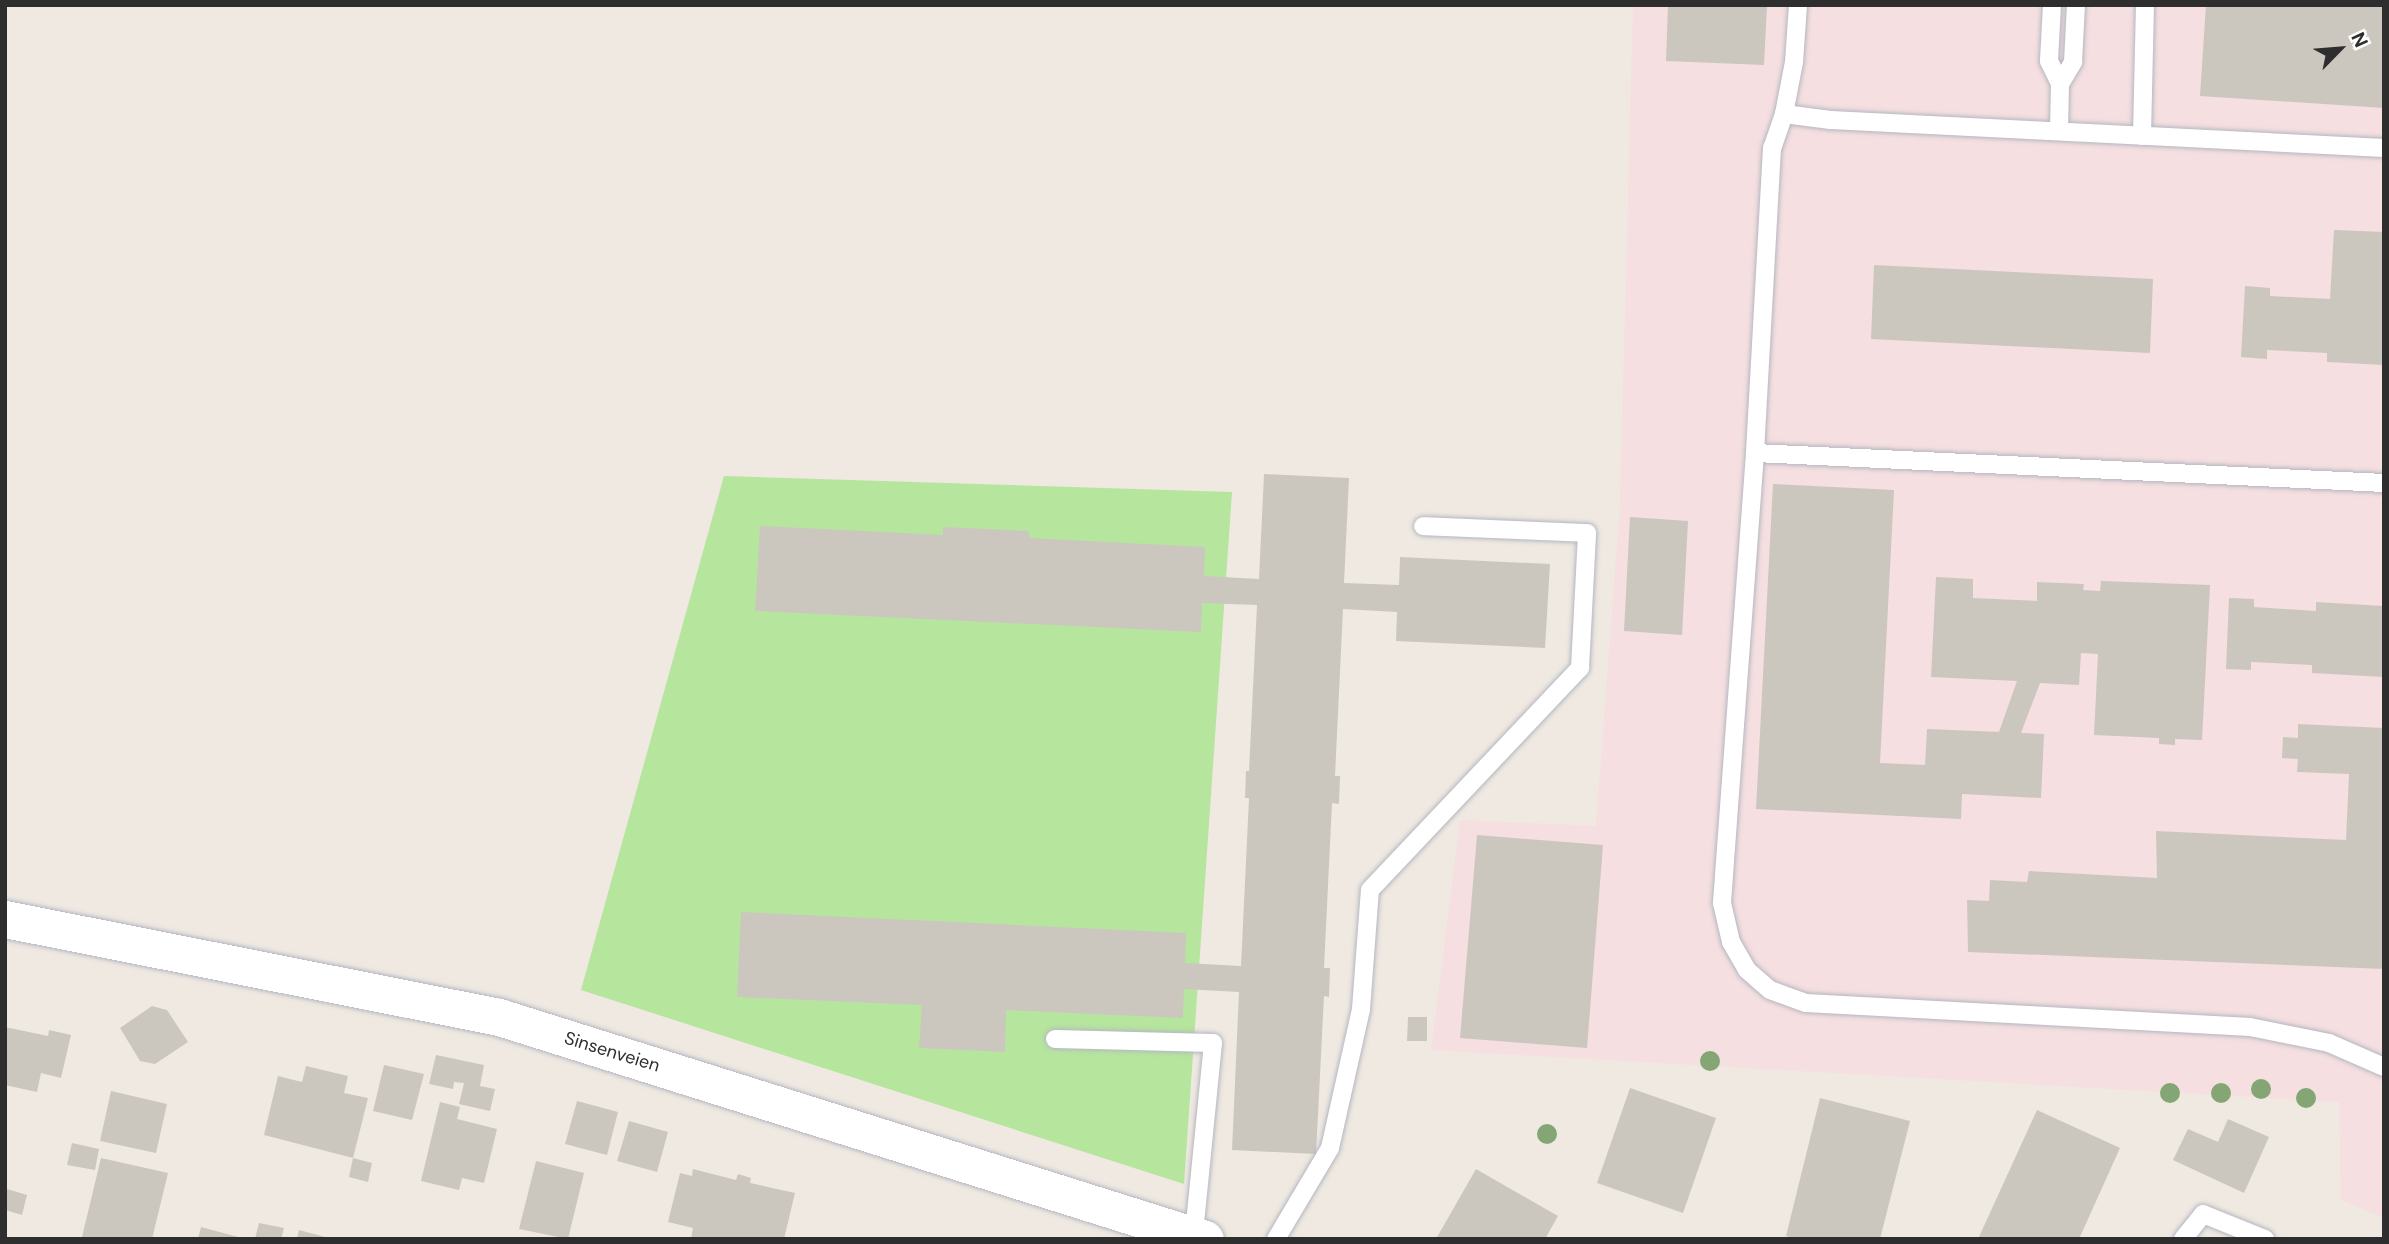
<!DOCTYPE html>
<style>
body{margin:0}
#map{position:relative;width:2389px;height:1244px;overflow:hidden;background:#efe9e1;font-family:"DM Sans",sans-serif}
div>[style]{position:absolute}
.medical>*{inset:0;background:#f5dfe0}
.green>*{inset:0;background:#b6e59e}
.building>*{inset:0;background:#cbc7bf}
.roads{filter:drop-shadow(0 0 2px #b4b7c1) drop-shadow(0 0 2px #b4b7c1)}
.service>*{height:18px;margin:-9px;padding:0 9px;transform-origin:9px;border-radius:9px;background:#fff}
.minor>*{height:37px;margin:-18.5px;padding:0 18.5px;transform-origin:18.5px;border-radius:18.5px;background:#fff}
.trees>*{width:20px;height:20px;margin:-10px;border-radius:50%;background:#84a574}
span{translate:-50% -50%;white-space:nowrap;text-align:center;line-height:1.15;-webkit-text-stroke:7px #fff;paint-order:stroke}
.street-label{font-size:18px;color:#2e2e2e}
.frame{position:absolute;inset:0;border:7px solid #2e2e2e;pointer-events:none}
.north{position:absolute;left:2305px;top:14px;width:70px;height:70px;-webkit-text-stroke:5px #fff;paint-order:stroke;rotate:65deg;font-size:19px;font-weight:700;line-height:28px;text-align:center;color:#2e2e2e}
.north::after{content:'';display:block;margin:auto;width:24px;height:32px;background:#2e2e2e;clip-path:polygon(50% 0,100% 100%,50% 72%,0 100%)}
</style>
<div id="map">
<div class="medical">
<i style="clip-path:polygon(1633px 5px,2384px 5px,2384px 1218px,2341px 1200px,2339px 1102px,1431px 1050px,1460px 820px,1596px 826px,1620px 504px)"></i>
</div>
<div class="green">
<i style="clip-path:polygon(724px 476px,1232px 492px,1184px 1184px,581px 990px)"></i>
</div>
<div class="building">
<i style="clip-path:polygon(1668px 5px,1767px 5px,1764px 65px,1666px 61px)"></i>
<i style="clip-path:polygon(2206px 5px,2384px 5px,2384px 108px,2200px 96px)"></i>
<i style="clip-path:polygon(2334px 230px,2384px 232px,2384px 365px,2327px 362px,2327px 353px,2267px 350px,2267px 359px,2241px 357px,2245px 286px,2270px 288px,2270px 296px,2330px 299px)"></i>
<i style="clip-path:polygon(1874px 265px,2153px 279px,2150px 353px,1871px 339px)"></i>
<i style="clip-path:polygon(1264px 474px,1349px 478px,1344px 583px,1399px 585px,1400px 557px,1550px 564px,1545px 648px,1396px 641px,1397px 612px,1343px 609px,1335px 776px,1340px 776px,1339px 804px,1332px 803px,1324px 968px,1330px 968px,1329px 997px,1324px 996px,1316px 1154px,1232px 1150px,1239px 992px,1184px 989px,1183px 1018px,1006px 1010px,1005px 1052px,919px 1048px,922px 1005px,737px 997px,741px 912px,1186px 933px,1185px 963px,1241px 966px,1249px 798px,1245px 798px,1246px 771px,1249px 771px,1257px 605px,1202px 603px,1201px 632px,755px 611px,760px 526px,943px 535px,943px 527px,1029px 531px,1029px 538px,1205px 547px,1204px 576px,1259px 579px)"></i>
<i style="clip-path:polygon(1773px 484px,1894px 490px,1880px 763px,1925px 765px,1927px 729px,1999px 732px,2017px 681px,1931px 677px,1936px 577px,1973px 579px,1973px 598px,2037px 601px,2037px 582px,2084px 584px,2083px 590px,2100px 591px,2101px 581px,2210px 585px,2202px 740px,2175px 739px,2175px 745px,2159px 744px,2159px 738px,2094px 735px,2098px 654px,2081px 653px,2079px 685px,2040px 683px,2021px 733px,2044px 734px,2041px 798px,1962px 794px,1961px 819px,1756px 809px)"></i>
<i style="clip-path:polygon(1630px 517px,1688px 521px,1682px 635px,1624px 631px)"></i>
<i style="clip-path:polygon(2229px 598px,2254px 599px,2254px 607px,2316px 611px,2316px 602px,2384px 606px,2384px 677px,2312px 673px,2312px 665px,2251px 662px,2251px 670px,2226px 669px)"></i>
<i style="clip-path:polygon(2298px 724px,2384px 728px,2384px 969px,1968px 952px,1967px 900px,1989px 901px,1990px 880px,2027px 882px,2029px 871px,2157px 878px,2156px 831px,2346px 840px,2349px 774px,2297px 772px,2298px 759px,2282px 758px,2283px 737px,2298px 738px)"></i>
<i style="clip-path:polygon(1477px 835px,1603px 845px,1587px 1048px,1460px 1038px)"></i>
<i style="clip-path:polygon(152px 1006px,167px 1010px,188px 1042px,155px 1064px,140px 1061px,120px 1028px)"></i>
<i style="clip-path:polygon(1408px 1017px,1427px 1017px,1427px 1041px,1407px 1041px)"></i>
<i style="clip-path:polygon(5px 1027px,48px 1036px,49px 1030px,71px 1035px,61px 1078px,41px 1073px,37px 1092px,5px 1085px)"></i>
<i style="clip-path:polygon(436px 1055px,484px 1065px,480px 1086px,495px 1089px,490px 1111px,459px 1104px,464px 1083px,454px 1082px,453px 1089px,429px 1084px)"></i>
<i style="clip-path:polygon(384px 1065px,424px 1074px,412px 1120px,373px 1111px)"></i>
<i style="clip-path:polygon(306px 1066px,348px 1076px,344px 1093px,368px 1098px,353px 1158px,264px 1135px,278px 1076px,302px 1082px)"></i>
<i style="clip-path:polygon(1630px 1088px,1716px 1118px,1683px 1213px,1597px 1183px)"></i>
<i style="clip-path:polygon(111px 1091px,167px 1104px,156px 1153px,100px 1141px)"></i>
<i style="clip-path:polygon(1820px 1098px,1910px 1121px,1880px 1239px,1797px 1239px,1786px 1236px)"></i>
<i style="clip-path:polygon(577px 1101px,618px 1112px,607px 1155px,565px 1144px)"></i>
<i style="clip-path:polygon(440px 1102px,460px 1107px,457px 1119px,497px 1129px,484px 1183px,462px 1178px,459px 1190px,421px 1181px)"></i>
<i style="clip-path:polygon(2037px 1110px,2120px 1148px,2079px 1239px,1978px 1239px)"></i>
<i style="clip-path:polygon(2228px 1119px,2269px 1137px,2244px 1193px,2173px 1160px,2188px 1129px,2218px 1142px)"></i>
<i style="clip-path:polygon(629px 1121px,668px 1132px,657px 1172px,617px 1161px)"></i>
<i style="clip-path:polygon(72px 1143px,99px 1149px,95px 1170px,67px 1165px)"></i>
<i style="clip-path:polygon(101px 1158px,168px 1173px,152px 1239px,82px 1237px)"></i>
<i style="clip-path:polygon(353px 1158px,372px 1163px,368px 1182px,349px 1177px)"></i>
<i style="clip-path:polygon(536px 1161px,584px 1173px,568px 1239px,519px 1229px)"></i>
<i style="clip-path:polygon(693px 1169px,736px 1180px,738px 1174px,751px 1178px,750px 1183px,795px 1193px,784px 1239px,691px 1239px,693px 1228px,668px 1222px,680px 1173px,692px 1176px)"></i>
<i style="clip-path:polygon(1476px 1169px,1558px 1216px,1545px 1239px,1436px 1239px)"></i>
<i style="clip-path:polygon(7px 1189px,27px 1195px,22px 1215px,5px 1210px)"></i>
<i style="clip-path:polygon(259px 1223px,284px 1228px,281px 1239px,255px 1239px)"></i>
<i style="clip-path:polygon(201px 1227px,242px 1238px,242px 1239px,198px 1239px)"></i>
<i style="clip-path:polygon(299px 1230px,329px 1238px,329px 1239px,297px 1239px)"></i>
</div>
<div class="roads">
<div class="service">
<i style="left:1798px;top:5px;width:57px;rotate:94deg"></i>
<i style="left:1794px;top:62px;width:53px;rotate:100.9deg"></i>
<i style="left:1784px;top:114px;width:47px;rotate:7.3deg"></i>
<i style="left:1831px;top:120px;width:554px;rotate:2.9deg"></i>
<i style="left:2052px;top:5px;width:56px;rotate:93.1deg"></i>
<i style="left:2049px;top:61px;width:25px;rotate:64deg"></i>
<i style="left:1784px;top:114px;width:36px;rotate:109deg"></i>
<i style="left:1772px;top:148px;width:305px;rotate:93.2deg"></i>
<i style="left:1755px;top:453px;width:451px;rotate:94.2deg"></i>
<i style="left:1722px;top:903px;width:40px;rotate:77deg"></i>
<i style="left:1731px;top:942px;width:32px;rotate:60deg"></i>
<i style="left:1747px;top:970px;width:30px;rotate:41deg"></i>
<i style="left:1770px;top:990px;width:38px;rotate:20deg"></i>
<i style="left:1806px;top:1003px;width:445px;rotate:3.1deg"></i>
<i style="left:2250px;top:1027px;width:81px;rotate:11.4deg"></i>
<i style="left:2329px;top:1043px;width:60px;rotate:23.6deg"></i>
<i style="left:2059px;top:131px;width:47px;rotate:-88.8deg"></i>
<i style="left:2060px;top:84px;width:26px;rotate:-59deg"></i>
<i style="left:2073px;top:62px;width:57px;rotate:-87deg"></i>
<i style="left:2142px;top:136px;width:131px;rotate:-88.7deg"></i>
<i style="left:1755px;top:453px;width:630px;rotate:2.73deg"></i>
<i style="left:1055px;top:1039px;width:158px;rotate:1.5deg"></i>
<i style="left:1213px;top:1043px;width:192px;rotate:95.7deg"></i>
<i style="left:1276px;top:1239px;width:106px;rotate:-59.3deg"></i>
<i style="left:1330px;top:1148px;width:142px;rotate:-77.4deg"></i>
<i style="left:1361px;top:1009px;width:119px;rotate:-85.7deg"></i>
<i style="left:1370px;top:890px;width:306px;rotate:-46.6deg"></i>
<i style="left:1580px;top:668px;width:135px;rotate:-87deg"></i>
<i style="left:1587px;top:533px;width:164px;rotate:-177.6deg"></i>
<i style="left:2183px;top:1239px;width:32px;rotate:-51deg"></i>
<i style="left:2203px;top:1214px;width:67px;rotate:22deg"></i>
</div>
<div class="minor">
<i style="left:5px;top:919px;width:504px;rotate:11.22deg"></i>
<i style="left:499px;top:1017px;width:740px;rotate:17.46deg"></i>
</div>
</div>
<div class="trees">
<i style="left:1710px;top:1061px"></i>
<i style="left:2261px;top:1089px"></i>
<i style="left:2170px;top:1093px"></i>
<i style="left:2221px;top:1093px"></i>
<i style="left:2306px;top:1098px"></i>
<i style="left:1547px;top:1134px"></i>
</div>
<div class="street-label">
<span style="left:612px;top:1052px;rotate:17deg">Sinsenveien</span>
</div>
<div class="frame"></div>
<div class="north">N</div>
</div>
